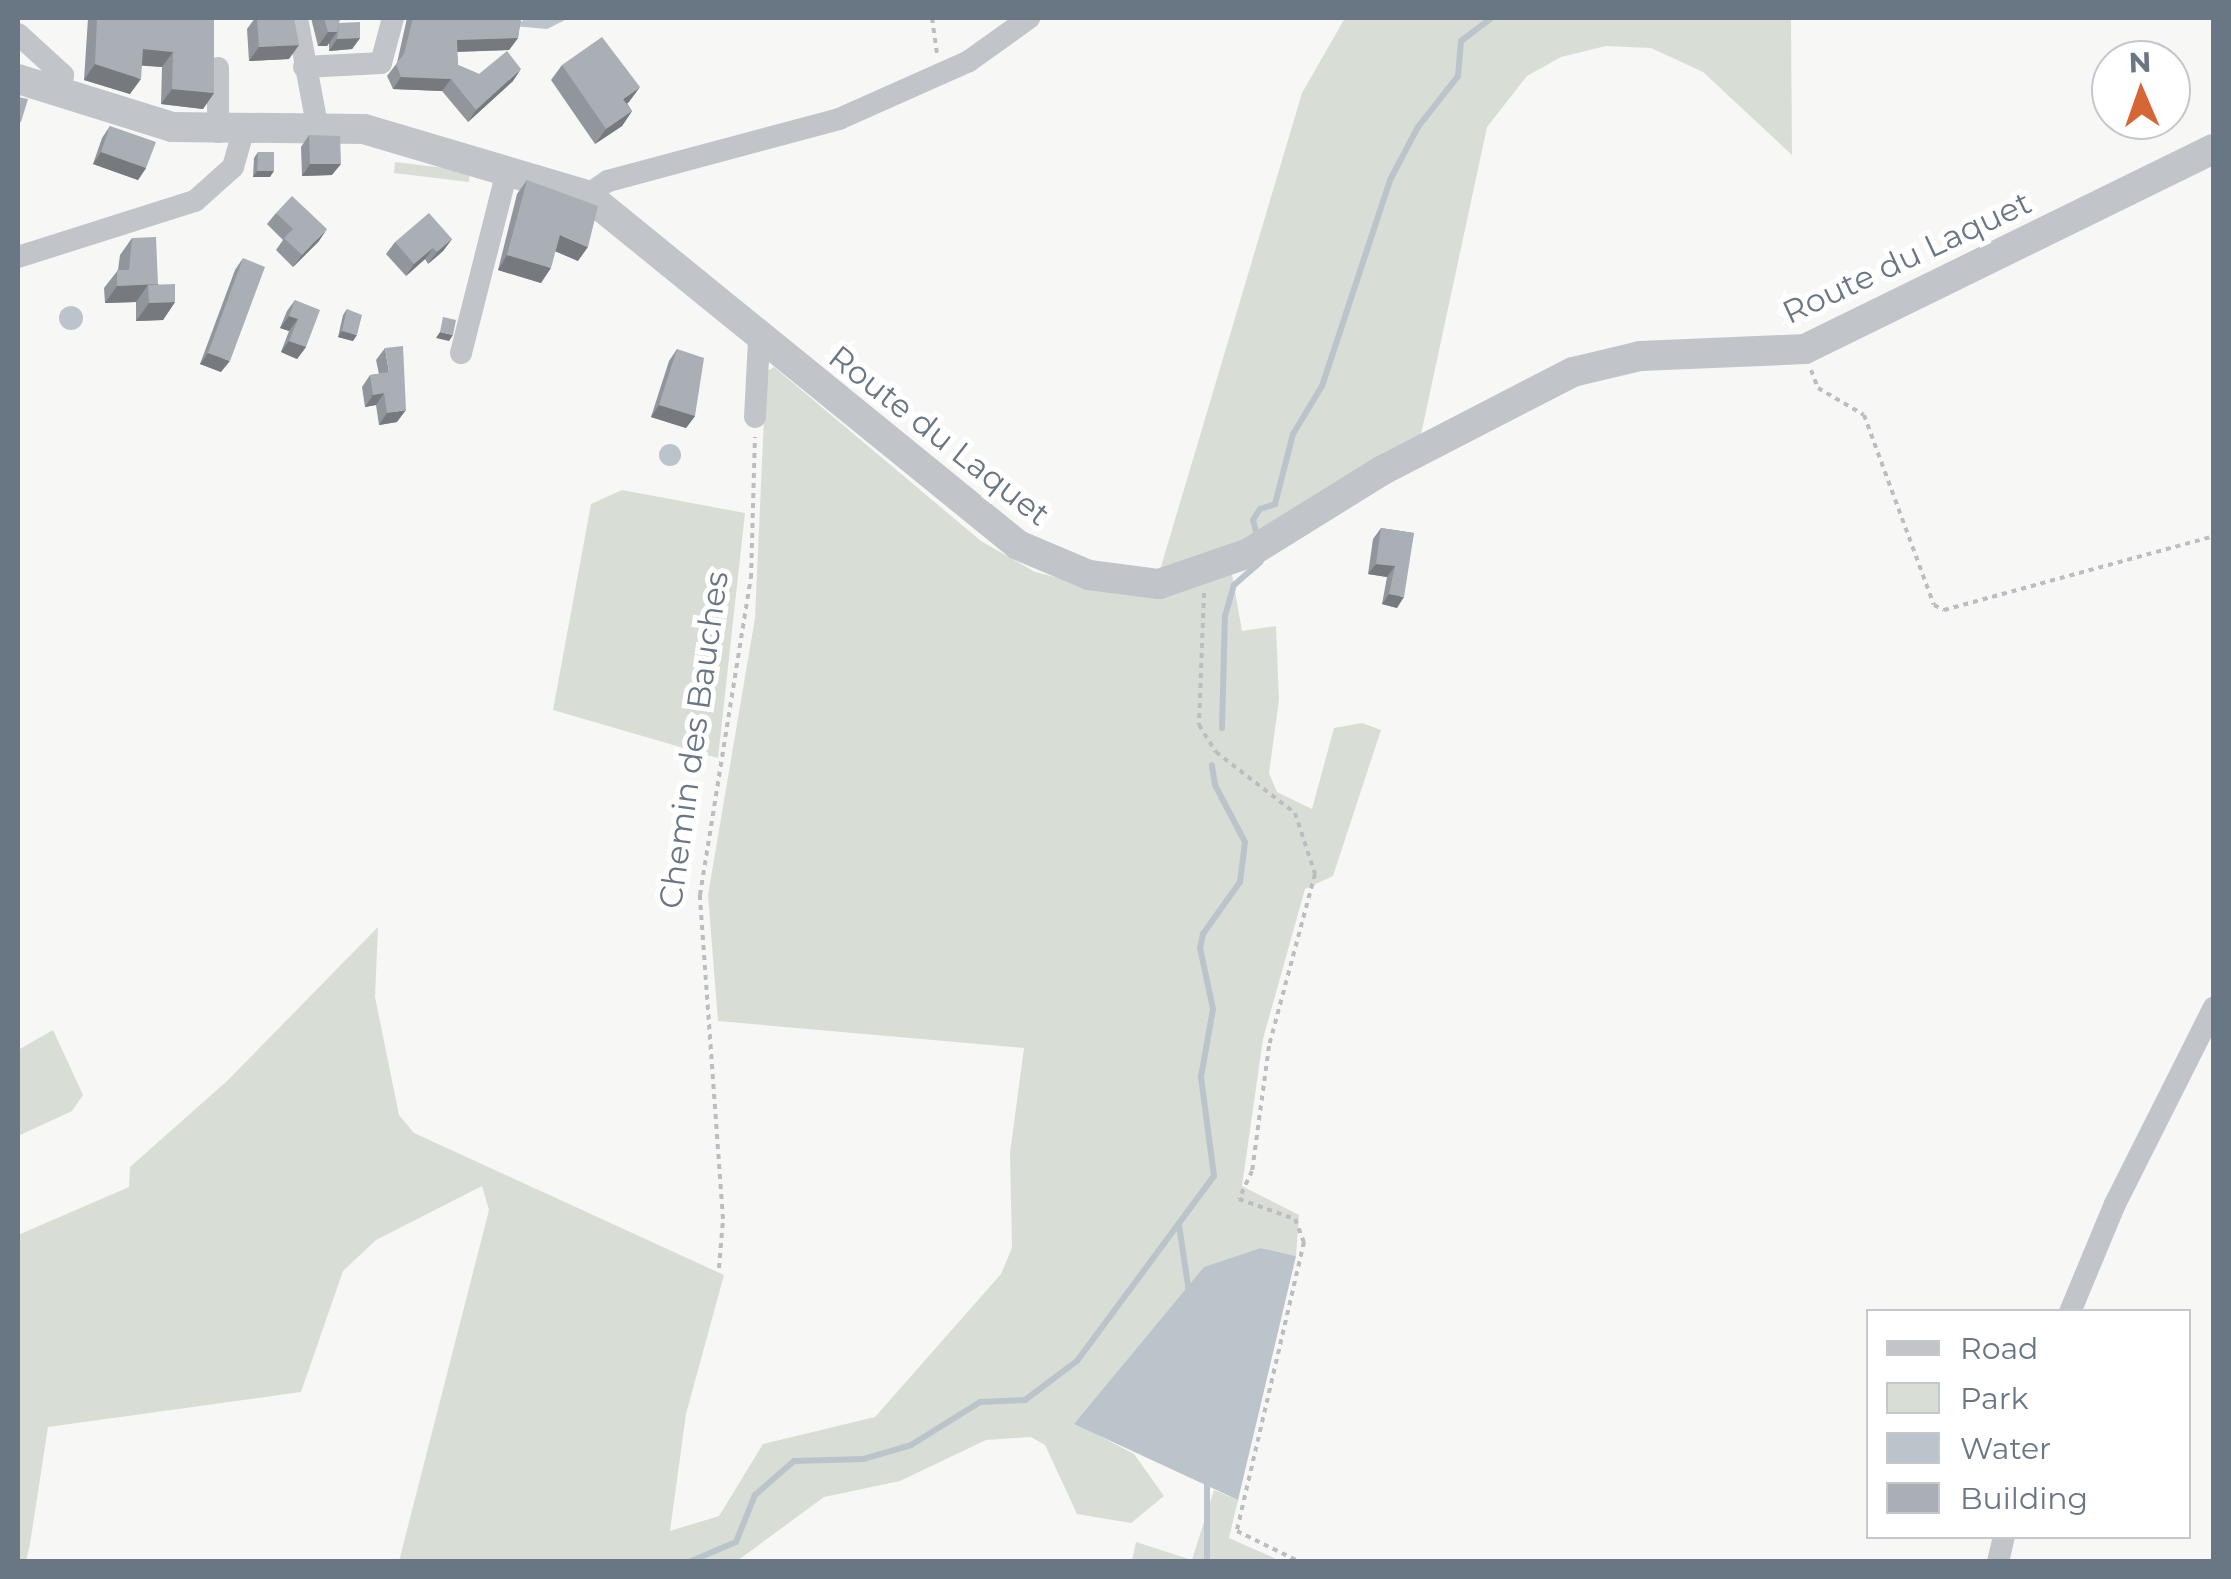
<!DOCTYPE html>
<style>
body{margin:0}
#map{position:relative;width:2231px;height:1579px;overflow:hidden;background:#f7f7f5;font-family:Montserrat,sans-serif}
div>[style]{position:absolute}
.green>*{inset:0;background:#d8ded6}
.water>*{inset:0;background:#bbc4ca}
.round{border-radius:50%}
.stream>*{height:6px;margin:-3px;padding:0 3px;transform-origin:3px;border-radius:3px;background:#bbc4ca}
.path>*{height:4px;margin-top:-2px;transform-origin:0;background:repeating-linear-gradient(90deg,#bbbdc0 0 5px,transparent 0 10px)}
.minor>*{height:22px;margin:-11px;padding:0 11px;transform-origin:11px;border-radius:11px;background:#c1c4c8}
.tertiary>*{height:30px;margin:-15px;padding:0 15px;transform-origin:15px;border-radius:15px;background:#c1c4c8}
.wall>*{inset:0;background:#91969c}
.shaded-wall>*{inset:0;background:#767a7f}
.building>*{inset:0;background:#a9afb5}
span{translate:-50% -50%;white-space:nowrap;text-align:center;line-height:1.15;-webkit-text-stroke:10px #fff;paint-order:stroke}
.street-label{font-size:32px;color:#697683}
.frame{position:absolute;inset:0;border:20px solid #697683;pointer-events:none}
.legend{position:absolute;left:1866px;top:1309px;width:325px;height:230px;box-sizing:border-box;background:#fff;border:2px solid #c3c8cd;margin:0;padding:12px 18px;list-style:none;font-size:30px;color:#697683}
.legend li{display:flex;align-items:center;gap:20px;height:50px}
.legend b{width:50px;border:2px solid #c3c8cd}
.north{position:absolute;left:2091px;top:40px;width:100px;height:100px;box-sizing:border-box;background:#fff;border:2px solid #c3c8cd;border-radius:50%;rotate:358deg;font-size:28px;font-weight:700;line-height:40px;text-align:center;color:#697683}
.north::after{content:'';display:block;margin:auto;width:35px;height:45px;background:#d66636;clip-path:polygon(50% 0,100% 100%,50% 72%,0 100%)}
</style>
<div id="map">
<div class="green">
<i style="clip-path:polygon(1345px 18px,1791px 18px,1792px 155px,1703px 72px,1651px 48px,1606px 46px,1561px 57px,1527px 76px,1487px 127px,1420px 439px,1225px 553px,1160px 570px,1302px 93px)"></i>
<i style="clip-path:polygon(395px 162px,470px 171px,469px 182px,394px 173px)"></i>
<i style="clip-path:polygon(774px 367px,981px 541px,1035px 572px,1128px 595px,1232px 574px,1242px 631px,1276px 626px,1279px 700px,1269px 773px,1277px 792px,1312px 809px,1334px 728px,1362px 723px,1381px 730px,1333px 876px,1305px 889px,1263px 1039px,1242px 1186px,1299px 1215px,1296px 1256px,1261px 1248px,1075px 1423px,1134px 1454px,1164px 1496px,1131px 1523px,1077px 1514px,1045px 1445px,1031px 1437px,986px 1440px,900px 1481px,824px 1497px,737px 1561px,399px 1561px,489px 1210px,482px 1186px,376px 1240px,343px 1271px,301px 1392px,48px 1427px,30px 1544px,26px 1561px,18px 1562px,18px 1235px,129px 1187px,130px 1167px,227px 1081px,378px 927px,375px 997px,399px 1115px,414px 1133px,724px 1275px,686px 1414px,670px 1531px,719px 1516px,763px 1444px,875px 1417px,1001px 1274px,1012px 1248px,1010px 1153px,1024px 1048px,718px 1021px,708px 895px,755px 618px,766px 372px)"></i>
<i style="clip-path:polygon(622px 490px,745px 513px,718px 758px,553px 710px,591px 504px)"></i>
<i style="clip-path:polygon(53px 1030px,83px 1095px,72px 1111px,18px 1136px,18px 1050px)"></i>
<i style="clip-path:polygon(1214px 1490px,1238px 1500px,1229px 1538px,1281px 1561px,1132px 1561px,1136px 1542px,1192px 1560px)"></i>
</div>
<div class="water">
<i style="clip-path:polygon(527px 18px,569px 18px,547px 29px,514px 26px)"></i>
<i class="round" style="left:59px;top:306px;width:24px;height:24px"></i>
<i class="round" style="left:659px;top:444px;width:22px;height:22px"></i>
<i style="clip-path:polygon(1261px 1248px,1296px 1256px,1238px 1500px,1074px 1424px,1204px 1267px)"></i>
</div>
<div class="stream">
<i style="left:1257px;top:536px;width:16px;rotate:-104deg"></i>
<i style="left:1253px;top:520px;width:13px;rotate:-58deg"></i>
<i style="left:1260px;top:509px;width:16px;rotate:-18deg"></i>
<i style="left:1275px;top:504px;width:72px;rotate:-75.6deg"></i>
<i style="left:1293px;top:434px;width:56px;rotate:-58.9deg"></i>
<i style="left:1322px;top:386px;width:217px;rotate:-71.7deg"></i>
<i style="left:1390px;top:180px;width:60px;rotate:-62.2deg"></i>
<i style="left:1418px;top:127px;width:65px;rotate:-51.9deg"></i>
<i style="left:1458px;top:76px;width:35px;rotate:-85deg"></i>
<i style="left:1461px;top:41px;width:38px;rotate:-37deg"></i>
<i style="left:1222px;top:728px;width:112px;rotate:-88.5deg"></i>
<i style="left:1225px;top:616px;width:32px;rotate:-74deg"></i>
<i style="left:1234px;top:585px;width:35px;rotate:-41deg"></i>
<i style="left:1179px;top:1225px;width:68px;rotate:81.5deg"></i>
<i style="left:1207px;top:1478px;width:84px;rotate:90deg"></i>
<i style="left:689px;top:1562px;width:51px;rotate:-23.1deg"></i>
<i style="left:736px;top:1542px;width:51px;rotate:-68deg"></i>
<i style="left:755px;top:1495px;width:52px;rotate:-41.1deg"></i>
<i style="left:794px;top:1461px;width:70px;rotate:-1.6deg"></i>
<i style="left:864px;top:1459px;width:49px;rotate:-16.6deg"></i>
<i style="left:911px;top:1445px;width:81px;rotate:-31.9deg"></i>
<i style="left:980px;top:1402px;width:45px;rotate:-2.5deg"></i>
<i style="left:1025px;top:1400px;width:65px;rotate:-36.9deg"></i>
<i style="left:1077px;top:1361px;width:230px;rotate:-53.5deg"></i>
<i style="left:1214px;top:1176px;width:100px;rotate:-97.5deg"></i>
<i style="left:1201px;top:1077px;width:69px;rotate:-80deg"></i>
<i style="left:1213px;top:1009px;width:62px;rotate:-102deg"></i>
<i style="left:1200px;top:948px;width:14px;rotate:-78deg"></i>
<i style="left:1203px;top:934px;width:64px;rotate:-54.6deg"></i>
<i style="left:1240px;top:882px;width:40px;rotate:-82.9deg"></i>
<i style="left:1245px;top:842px;width:64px;rotate:-117.8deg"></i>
<i style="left:1215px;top:785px;width:20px;rotate:-99deg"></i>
</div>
<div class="path">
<i style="left:932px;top:18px;width:36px;rotate:82deg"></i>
<i style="left:1811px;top:370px;width:19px;rotate:69deg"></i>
<i style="left:1818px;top:388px;width:53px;rotate:30.4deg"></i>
<i style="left:1864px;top:415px;width:202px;rotate:69.8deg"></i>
<i style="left:1934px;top:605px;width:11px;rotate:27deg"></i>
<i style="left:1944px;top:610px;width:280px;rotate:-15.3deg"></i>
<i style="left:1204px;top:593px;width:132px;rotate:92.2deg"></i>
<i style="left:1199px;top:725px;width:32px;rotate:58deg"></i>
<i style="left:1216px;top:752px;width:100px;rotate:37.7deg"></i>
<i style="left:1295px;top:813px;width:64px;rotate:71.8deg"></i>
<i style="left:1315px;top:874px;width:178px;rotate:105deg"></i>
<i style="left:1269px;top:1046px;width:126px;rotate:97.7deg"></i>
<i style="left:1252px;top:1171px;width:31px;rotate:115deg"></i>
<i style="left:1239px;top:1199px;width:59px;rotate:19.7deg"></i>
<i style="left:1295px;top:1219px;width:25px;rotate:69deg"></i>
<i style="left:1304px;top:1242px;width:297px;rotate:103.1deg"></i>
<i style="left:1237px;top:1531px;width:70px;rotate:26.2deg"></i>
<i style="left:719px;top:1268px;width:49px;rotate:-85.3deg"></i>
<i style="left:723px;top:1219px;width:325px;rotate:-94.1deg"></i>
<i style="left:700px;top:895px;width:321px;rotate:-80.9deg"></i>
<i style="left:751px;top:578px;width:141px;rotate:-88.4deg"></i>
</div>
<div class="minor">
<i style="left:297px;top:18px;width:109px;rotate:79.4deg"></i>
<i style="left:18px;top:34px;width:61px;rotate:42.3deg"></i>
<i style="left:63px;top:75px;width:18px;rotate:103deg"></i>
<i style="left:304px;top:67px;width:77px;rotate:-3deg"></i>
<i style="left:381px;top:63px;width:47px;rotate:-75.1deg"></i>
<i style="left:218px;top:68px;width:64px;rotate:90deg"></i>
<i style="left:587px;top:195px;width:25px;rotate:-34deg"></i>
<i style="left:608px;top:181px;width:239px;rotate:-15deg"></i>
<i style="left:839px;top:119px;width:142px;rotate:-24deg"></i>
<i style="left:969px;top:61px;width:74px;rotate:-35.6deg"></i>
<i style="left:18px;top:257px;width:186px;rotate:-17.6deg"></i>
<i style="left:195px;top:201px;width:51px;rotate:-41.8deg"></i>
<i style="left:233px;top:167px;width:36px;rotate:-74deg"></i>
<i style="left:461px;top:353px;width:188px;rotate:-75.8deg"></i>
<i style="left:755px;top:417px;width:77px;rotate:-87deg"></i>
<i style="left:2070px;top:1312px;width:117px;rotate:-67.4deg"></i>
<i style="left:2115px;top:1204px;width:220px;rotate:-63.3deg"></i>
<i style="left:1998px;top:1562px;width:27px;rotate:-77deg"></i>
</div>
<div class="tertiary">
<i style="left:18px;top:79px;width:161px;rotate:17.3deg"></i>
<i style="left:172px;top:127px;width:192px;rotate:0.6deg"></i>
<i style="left:364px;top:129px;width:233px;rotate:16.5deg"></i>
<i style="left:587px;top:195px;width:555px;rotate:39.08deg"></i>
<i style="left:1018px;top:545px;width:77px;rotate:22.9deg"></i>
<i style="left:1089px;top:575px;width:71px;rotate:7.3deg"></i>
<i style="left:1159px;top:584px;width:95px;rotate:-19deg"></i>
<i style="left:1249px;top:553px;width:158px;rotate:-31.8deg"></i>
<i style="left:1383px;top:470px;width:214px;rotate:-27.3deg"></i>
<i style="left:1573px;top:372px;width:69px;rotate:-13.4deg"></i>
<i style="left:1640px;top:356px;width:165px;rotate:-2.4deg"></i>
<i style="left:1805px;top:349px;width:455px;rotate:-26.1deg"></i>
</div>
<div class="wall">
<i style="clip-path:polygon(88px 18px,214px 18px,214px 93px,203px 109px,161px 104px,162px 67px,142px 65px,130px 94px,84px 80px)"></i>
<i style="clip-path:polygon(255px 18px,294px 18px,289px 59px,249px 61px,247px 29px)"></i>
<i style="clip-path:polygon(311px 18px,340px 18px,339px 23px,360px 38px,352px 49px,329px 51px,329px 43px,327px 46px,318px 46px)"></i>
<i style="clip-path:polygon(407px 18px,521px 18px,518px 38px,509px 50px,457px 52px,458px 65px,479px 74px,513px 81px,468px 122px,442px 91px,393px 89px,387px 76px,397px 63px)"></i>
<i style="clip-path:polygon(562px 65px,629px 102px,627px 103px,632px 111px,622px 126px,595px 144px,551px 80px)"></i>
<i style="clip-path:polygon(110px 126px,146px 168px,138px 180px,93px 164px,102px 138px)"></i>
<i style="clip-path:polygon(309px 135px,332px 175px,302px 176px,301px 147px)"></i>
<i style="clip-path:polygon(258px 152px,270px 177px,253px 177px,254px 158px)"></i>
<i style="clip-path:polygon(527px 180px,578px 261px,555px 251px,541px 283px,498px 270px,517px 194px)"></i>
<i style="clip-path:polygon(276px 213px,319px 241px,293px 267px,276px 250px,283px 240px,267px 224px)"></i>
<i style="clip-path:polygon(132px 238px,158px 284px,175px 302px,163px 320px,136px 321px,136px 302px,105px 303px,104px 288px,118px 270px,120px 255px)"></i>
<i style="clip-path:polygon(452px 239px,443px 251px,428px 264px,425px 259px,406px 276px,386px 254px,395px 242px)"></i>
<i style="clip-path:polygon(243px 258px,221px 372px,200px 364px,235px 270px)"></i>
<i style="clip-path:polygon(295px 300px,306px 347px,297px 359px,281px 352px,289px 331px,280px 328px,287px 311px)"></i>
<i style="clip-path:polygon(347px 309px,353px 341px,338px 337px,343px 315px)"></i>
<i style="clip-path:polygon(385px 348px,397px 422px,379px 425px,376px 405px,365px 407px,362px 387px,370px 375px,379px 374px,376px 360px)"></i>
<i style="clip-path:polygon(677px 349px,695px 416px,686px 428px,651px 417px,669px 361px)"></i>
<i style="clip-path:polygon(1381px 528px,1414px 533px,1397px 608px,1382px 604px,1387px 577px,1368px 574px,1373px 539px)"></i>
</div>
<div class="shaded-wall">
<i style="clip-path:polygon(328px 32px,337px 32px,327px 46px,318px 46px)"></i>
<i style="clip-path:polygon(360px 38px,352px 49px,329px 51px,337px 39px)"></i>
<i style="clip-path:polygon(518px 38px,509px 50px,448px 52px,457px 40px)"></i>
<i style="clip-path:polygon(299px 45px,289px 59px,249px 61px,259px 47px)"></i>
<i style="clip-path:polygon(143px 49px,173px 52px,162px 67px,132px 65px)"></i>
<i style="clip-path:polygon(95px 64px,141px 79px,130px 94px,84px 80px)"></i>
<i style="clip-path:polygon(521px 69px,513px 81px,468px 122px,476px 110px)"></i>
<i style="clip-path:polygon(401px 77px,451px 79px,442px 91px,393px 89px)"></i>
<i style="clip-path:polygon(640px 87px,629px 102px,613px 114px,623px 99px)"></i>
<i style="clip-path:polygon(172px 89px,214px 93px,203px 109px,161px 104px)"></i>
<i style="clip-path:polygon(632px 111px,622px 126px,595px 144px,606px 129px)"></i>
<i style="clip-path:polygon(101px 152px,146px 168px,138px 180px,93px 164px)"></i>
<i style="clip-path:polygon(310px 164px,341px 164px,332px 175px,302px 176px)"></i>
<i style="clip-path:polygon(257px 171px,274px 171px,270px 177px,253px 177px)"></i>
<i style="clip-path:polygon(327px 229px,319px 241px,293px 267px,302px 255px)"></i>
<i style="clip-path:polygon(560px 235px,588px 247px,578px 261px,550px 249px)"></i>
<i style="clip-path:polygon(452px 239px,443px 251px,428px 264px,437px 252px)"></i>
<i style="clip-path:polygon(433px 248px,425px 259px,406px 276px,414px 264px)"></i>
<i style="clip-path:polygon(507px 255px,551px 268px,541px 283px,498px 270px)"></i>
<i style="clip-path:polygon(158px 284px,148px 285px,136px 302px,105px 303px,117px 286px)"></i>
<i style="clip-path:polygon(175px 302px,163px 320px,136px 321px,149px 303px)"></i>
<i style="clip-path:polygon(289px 316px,298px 319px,289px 331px,280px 328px)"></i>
<i style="clip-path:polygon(342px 331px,357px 335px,353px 341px,338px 337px)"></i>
<i style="clip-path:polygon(440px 332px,453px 335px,449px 341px,436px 338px)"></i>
<i style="clip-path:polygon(289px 341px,306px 347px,297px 359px,281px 352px)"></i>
<i style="clip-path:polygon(208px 353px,230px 361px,221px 372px,200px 364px)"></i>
<i style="clip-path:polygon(384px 393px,376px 405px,365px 407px,373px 395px)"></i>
<i style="clip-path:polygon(659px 405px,695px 416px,686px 428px,651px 417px)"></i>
<i style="clip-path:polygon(406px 410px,397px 422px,379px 425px,387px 413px)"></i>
<i style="clip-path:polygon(1376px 564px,1395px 566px,1387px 577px,1368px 574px)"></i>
<i style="clip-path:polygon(1389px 594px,1404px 597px,1397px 608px,1382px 604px)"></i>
</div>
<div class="building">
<i style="clip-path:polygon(97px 18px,214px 18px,214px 93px,172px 89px,173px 52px,143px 49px,141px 79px,95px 64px)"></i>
<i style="clip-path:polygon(257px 18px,294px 18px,299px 45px,259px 47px)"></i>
<i style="clip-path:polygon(324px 18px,340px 18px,337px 32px,328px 32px)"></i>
<i style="clip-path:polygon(413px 18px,521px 18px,518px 38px,457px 40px,458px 65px,479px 74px,507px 51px,521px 69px,476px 110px,451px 79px,401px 77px,396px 64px,404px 54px)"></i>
<i style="clip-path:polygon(360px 22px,360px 38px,337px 39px,339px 23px)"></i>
<i style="clip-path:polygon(602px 37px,640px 87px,623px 99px,632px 111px,606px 129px,562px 65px)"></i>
<i style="clip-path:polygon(18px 97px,28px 99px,21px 122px,18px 121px)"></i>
<i style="clip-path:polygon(110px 126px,156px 142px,146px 168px,101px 152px)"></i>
<i style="clip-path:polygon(309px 135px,340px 136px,341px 164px,310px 164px)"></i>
<i style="clip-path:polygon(258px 152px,274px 152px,274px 171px,257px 171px)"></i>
<i style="clip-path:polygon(527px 180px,598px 206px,588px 247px,560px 235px,551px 268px,507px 255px)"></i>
<i style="clip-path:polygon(292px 196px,327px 229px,302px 255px,284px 238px,293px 229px,276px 213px)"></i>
<i style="clip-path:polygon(429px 213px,452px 239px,437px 252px,433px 248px,414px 264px,395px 242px)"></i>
<i style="clip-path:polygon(156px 237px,158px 284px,117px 286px,117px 270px,129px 270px,132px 238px)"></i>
<i style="clip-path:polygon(243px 258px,265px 267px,230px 361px,208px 353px)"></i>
<i style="clip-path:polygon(175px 284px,175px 302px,149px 303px,148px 285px)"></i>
<i style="clip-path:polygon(295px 300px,320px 310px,306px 347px,289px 341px,298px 319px,289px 316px)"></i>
<i style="clip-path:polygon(347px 309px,362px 315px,357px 335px,342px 331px)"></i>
<i style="clip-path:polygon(443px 317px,456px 320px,453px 335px,440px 332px)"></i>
<i style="clip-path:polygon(403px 346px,406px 410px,387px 413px,384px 393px,373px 395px,370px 375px,389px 372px,385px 348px)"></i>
<i style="clip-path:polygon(677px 349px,704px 358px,695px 416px,659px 405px)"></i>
<i style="clip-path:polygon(1381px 528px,1414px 533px,1404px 597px,1389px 594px,1395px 566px,1376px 564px)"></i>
</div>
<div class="street-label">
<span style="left:1907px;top:258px;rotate:-25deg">Route du Laquet</span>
<span style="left:939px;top:436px;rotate:38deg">Route du Laquet</span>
<span style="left:694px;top:740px;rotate:-82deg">Chemin des Bauches</span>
</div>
<div class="frame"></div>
<ul class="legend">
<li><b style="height:12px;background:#c1c4c8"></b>Road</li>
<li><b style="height:28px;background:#d8ded6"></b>Park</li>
<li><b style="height:28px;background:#bbc4ca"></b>Water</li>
<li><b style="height:28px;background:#a9afb5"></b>Building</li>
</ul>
<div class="north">N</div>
</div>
